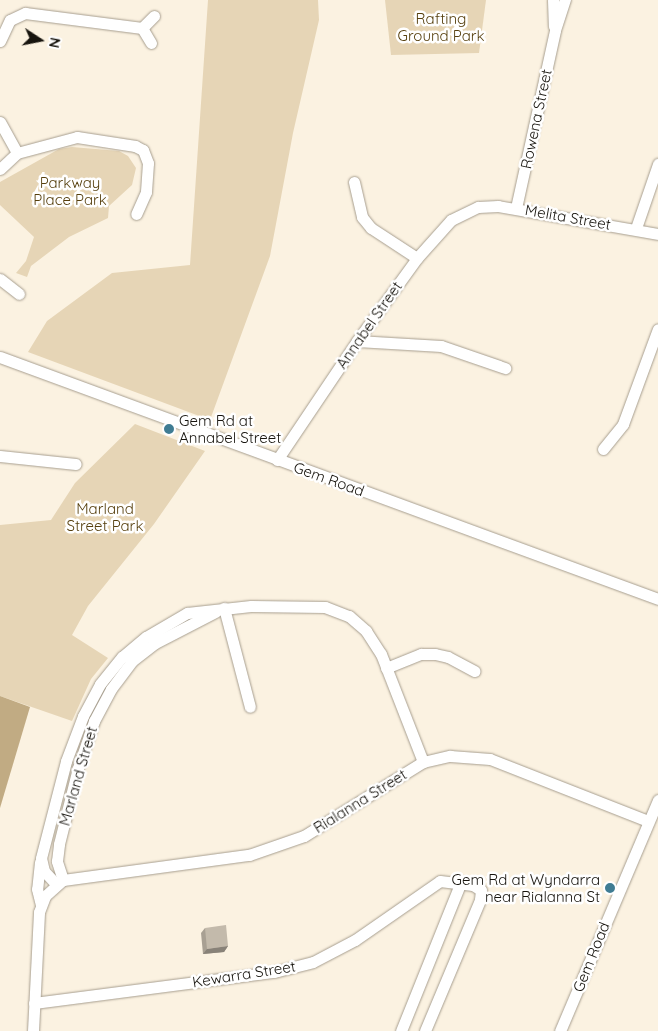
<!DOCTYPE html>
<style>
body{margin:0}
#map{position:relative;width:658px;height:1031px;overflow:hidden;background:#fbf2e1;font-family:Quicksand,sans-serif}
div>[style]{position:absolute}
.green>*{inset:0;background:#e6d5b6}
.forest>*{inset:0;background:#c1ab83}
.roads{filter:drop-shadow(0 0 1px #a79e8f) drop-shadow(0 0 1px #a79e8f)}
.minor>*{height:11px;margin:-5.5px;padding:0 5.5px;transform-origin:5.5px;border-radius:5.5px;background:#fff}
.wall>*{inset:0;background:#a8a093}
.shaded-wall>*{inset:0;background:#888278}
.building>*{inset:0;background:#c3baab}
.dots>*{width:14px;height:14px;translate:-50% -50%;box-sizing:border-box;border:2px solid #fff;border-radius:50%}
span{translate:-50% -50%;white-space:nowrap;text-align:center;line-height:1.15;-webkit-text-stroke:5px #fff;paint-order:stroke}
.park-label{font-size:15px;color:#563f0d}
.street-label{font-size:15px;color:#17140e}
.poi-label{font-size:15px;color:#17140e}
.left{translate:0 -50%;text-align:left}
.right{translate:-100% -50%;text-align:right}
.north{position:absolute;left:15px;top:15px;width:50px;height:50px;-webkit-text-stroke:4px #fff;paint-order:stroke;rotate:101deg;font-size:14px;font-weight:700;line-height:20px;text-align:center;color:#17140e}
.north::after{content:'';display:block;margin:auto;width:18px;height:22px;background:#17140e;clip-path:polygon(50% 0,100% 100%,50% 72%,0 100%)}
</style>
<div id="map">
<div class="green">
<i style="clip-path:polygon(208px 0,318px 0,319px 20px,293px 133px,270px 256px,210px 420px,28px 352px,47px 321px,112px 273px,190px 265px)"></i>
<i style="clip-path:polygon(385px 0,486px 0,479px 53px,391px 55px)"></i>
<i style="clip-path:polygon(72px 147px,119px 151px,128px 156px,136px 168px,132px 185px,109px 206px,108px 218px,69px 237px,31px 266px,27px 277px,16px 273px,26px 261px,34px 237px,0 205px,0 182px,59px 149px)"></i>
<i style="clip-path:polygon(135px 424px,205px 451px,154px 524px,88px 606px,72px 635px,108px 658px,91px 679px,72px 721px,0 696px,0 525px,51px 520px,75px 483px)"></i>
</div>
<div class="forest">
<i style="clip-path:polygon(0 696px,30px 707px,0 808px)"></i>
</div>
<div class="roads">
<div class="minor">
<i style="left:553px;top:0;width:26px;rotate:88deg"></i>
<i style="left:0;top:41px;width:23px;rotate:-65deg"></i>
<i style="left:10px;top:20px;width:17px;rotate:-25deg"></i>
<i style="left:25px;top:13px;width:118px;rotate:7.3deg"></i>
<i style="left:151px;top:43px;width:17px;rotate:-121deg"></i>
<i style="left:142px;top:28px;width:17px;rotate:-45deg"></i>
<i style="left:0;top:122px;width:35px;rotate:61deg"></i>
<i style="left:0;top:169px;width:23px;rotate:-43deg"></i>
<i style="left:17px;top:153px;width:62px;rotate:-14.9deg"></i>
<i style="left:77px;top:137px;width:59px;rotate:8.8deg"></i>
<i style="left:135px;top:146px;width:9px;rotate:27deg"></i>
<i style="left:143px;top:150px;width:14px;rotate:69deg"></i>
<i style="left:148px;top:163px;width:29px;rotate:94deg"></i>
<i style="left:146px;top:192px;width:24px;rotate:114deg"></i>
<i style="left:354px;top:182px;width:36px;rotate:77deg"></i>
<i style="left:362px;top:217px;width:14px;rotate:51deg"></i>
<i style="left:371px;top:228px;width:55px;rotate:33.1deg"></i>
<i style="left:516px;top:208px;width:182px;rotate:-77.6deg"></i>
<i style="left:555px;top:30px;width:32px;rotate:-72deg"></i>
<i style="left:636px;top:228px;width:68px;rotate:-71deg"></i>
<i style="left:0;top:279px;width:24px;rotate:38deg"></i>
<i style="left:357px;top:341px;width:84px;rotate:3.4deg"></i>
<i style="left:441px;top:346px;width:68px;rotate:19deg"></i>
<i style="left:0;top:357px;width:701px;rotate:20.19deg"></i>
<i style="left:603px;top:449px;width:32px;rotate:-51deg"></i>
<i style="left:623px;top:424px;width:101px;rotate:-69.8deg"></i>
<i style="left:0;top:456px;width:76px;rotate:6deg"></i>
<i style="left:277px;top:460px;width:143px;rotate:-56.1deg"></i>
<i style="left:357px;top:341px;width:102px;rotate:-54.1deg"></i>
<i style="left:417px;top:258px;width:51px;rotate:-48.2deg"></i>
<i style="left:451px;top:220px;width:30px;rotate:-26deg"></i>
<i style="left:478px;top:207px;width:20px;rotate:-3deg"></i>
<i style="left:498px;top:206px;width:162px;rotate:9.9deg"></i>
<i style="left:224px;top:608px;width:102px;rotate:75.3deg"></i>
<i style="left:386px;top:668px;width:38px;rotate:-22deg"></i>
<i style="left:421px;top:654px;width:14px"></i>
<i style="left:435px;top:654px;width:13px;rotate:13deg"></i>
<i style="left:448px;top:657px;width:30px;rotate:28deg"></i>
<i style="left:40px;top:862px;width:27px;rotate:96deg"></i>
<i style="left:37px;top:889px;width:16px;rotate:76deg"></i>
<i style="left:63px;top:880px;width:20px;rotate:-108deg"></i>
<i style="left:57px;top:861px;width:17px;rotate:-83deg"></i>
<i style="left:59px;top:844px;width:78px;rotate:-76deg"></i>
<i style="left:78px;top:768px;width:50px;rotate:-71.2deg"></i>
<i style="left:94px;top:721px;width:36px;rotate:-62deg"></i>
<i style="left:111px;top:689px;width:35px;rotate:-53deg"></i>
<i style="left:132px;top:661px;width:29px;rotate:-38deg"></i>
<i style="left:155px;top:643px;width:68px;rotate:-27.3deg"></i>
<i style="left:56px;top:884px;width:18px;rotate:-133deg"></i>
<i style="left:44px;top:871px;width:13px;rotate:-103deg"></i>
<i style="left:41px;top:858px;width:100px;rotate:-75.5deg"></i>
<i style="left:66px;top:761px;width:48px;rotate:-69.3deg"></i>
<i style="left:83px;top:716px;width:36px;rotate:-62deg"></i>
<i style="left:100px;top:684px;width:35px;rotate:-51deg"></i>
<i style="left:122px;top:657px;width:31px;rotate:-40deg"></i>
<i style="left:146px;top:637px;width:48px;rotate:-30.3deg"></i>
<i style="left:187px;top:613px;width:64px;rotate:-6.2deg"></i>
<i style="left:251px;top:606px;width:74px;rotate:0.8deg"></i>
<i style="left:325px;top:607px;width:26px;rotate:21deg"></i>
<i style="left:349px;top:616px;width:23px;rotate:41deg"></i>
<i style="left:366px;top:631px;width:27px;rotate:57deg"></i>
<i style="left:381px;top:654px;width:116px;rotate:68.7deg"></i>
<i style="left:34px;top:1003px;width:242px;rotate:-7.4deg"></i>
<i style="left:274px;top:972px;width:40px;rotate:-14.4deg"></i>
<i style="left:313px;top:962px;width:47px;rotate:-27.6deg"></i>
<i style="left:355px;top:940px;width:103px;rotate:-34.8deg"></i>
<i style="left:440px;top:881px;width:33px;rotate:7deg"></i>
<i style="left:473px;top:885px;width:9px;rotate:32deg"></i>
<i style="left:481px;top:890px;width:10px;rotate:96deg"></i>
<i style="left:480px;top:900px;width:142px;rotate:112.8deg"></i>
<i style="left:33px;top:1031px;width:119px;rotate:-87.1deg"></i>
<i style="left:39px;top:912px;width:17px;rotate:-69deg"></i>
<i style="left:45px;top:896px;width:24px;rotate:-42deg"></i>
<i style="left:63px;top:880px;width:188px;rotate:-7.7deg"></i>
<i style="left:249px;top:855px;width:58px;rotate:-19.1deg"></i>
<i style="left:304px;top:836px;width:140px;rotate:-31.9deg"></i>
<i style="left:423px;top:762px;width:28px;rotate:-13deg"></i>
<i style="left:450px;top:756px;width:40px;rotate:4.3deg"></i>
<i style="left:490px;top:759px;width:170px;rotate:21.4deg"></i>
<i style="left:401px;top:1031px;width:161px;rotate:-68.1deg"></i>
<i style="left:560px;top:1031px;width:251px;rotate:-67deg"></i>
</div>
</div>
<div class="wall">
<i style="clip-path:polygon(205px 928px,228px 946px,224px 952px,203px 954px,201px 933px)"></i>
</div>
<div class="shaded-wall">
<i style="clip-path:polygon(228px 946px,224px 952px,203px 954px,207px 949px)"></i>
</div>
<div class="building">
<i style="clip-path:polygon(226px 925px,228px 946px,207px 949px,205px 928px)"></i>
</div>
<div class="dots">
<i style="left:169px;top:429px;background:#3f7c93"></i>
<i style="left:610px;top:888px;background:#3f7c93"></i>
</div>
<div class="park-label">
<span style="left:441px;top:27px">Rafting<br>Ground Park</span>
<span style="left:70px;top:191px">Parkway<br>Place Park</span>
<span style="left:105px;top:517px">Marland<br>Street Park</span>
</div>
<div class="street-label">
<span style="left:536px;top:119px;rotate:-78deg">Rowena Street</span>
<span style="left:568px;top:217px;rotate:10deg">Melita Street</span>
<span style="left:369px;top:325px;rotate:-55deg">Annabel Street</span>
<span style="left:329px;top:479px;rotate:20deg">Gem Road</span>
<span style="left:78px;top:776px;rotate:-74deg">Marland Street</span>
<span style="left:360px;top:801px;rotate:-32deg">Rialanna Street</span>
<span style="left:591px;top:957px;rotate:-68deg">Gem Road</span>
<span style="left:244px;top:974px;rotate:-9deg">Kewarra Street</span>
</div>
<div class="poi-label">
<span class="left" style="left:179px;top:429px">Gem Rd at<br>Annabel Street</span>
<span class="right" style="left:600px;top:888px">Gem Rd at Wyndarra<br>near Rialanna St</span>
</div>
<div class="north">N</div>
</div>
